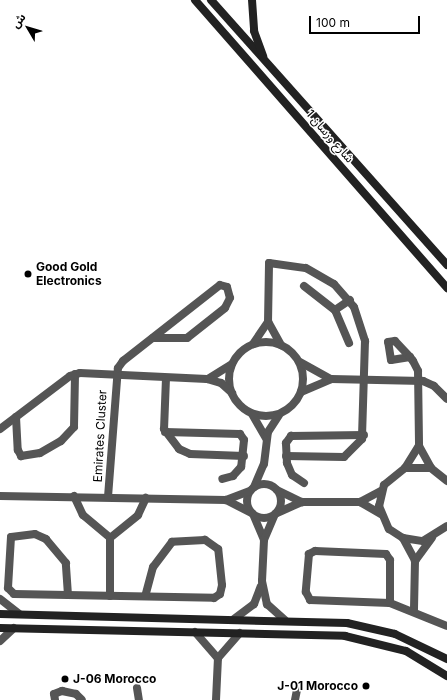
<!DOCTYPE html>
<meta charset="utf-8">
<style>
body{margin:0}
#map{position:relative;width:447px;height:700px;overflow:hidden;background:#fff;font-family:Inter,"Noto Sans Arabic",sans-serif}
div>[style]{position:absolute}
.street>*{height:8px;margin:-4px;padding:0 4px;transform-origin:4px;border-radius:4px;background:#555}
.street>.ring{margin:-4px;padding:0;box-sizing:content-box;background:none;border:8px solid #555;border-radius:50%}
.secondary>*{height:8px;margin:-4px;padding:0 4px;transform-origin:4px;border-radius:4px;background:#222}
.dots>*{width:11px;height:11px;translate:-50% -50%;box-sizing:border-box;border:2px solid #fff;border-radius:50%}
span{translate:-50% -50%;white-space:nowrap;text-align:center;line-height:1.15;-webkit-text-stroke:3px #fff;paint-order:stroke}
.street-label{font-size:12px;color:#000}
.poi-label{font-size:12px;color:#000;font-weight:700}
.left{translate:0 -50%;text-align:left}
.right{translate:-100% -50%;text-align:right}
.north{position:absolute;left:8px;top:8px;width:40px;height:40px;-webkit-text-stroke:3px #fff;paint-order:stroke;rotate:308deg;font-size:11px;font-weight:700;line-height:16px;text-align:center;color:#000}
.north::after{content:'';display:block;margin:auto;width:14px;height:18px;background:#000;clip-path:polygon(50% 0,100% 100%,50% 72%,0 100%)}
.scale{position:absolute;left:309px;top:16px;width:111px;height:18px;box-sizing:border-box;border:2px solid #000;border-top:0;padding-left:5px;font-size:12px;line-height:14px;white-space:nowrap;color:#000;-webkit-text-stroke:3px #fff;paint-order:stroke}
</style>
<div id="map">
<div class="street">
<i style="left:304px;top:286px;width:39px;rotate:38deg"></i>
<i style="left:335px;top:310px;width:36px;rotate:67deg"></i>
<i style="left:335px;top:310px;width:18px;rotate:-34deg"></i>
<i class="ring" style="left:229px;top:342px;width:66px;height:66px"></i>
<i style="left:253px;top:344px;width:27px;rotate:-56deg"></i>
<i style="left:281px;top:345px;width:26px;rotate:-119deg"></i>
<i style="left:268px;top:322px;width:59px;rotate:-89deg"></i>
<i style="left:269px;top:263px;width:37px;rotate:8deg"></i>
<i style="left:306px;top:268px;width:32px;rotate:30deg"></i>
<i style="left:334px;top:284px;width:30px;rotate:49deg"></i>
<i style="left:354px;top:307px;width:36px;rotate:72deg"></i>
<i style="left:365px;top:341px;width:98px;rotate:91.8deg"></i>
<i style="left:362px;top:439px;width:25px;rotate:135deg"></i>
<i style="left:344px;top:457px;width:58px;rotate:-179deg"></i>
<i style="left:410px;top:357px;width:19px;rotate:171deg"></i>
<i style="left:391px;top:360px;width:18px;rotate:-99deg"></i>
<i style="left:388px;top:342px;width:7px;rotate:-8deg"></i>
<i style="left:395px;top:341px;width:22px;rotate:47deg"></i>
<i style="left:410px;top:357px;width:5px;rotate:53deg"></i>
<i style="left:413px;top:361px;width:11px;rotate:63deg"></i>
<i style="left:418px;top:371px;width:75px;rotate:89.2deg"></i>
<i style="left:419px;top:446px;width:25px;rotate:61deg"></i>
<i style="left:300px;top:362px;width:35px;rotate:29deg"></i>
<i style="left:166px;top:378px;width:51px;rotate:92.2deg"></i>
<i style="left:164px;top:429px;width:25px;rotate:53deg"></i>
<i style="left:179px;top:449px;width:12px;rotate:24deg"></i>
<i style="left:190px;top:454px;width:54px;rotate:2.1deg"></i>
<i style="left:208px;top:379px;width:28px;rotate:-32deg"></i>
<i style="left:301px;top:392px;width:33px;rotate:-23deg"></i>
<i style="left:331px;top:379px;width:92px;rotate:1.2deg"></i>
<i style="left:423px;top:381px;width:12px;rotate:24deg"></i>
<i style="left:434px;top:386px;width:18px;rotate:45deg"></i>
<i style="left:252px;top:414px;width:28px;rotate:60deg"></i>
<i style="left:16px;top:417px;width:33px;rotate:87deg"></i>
<i style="left:18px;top:450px;width:7px;rotate:63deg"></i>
<i style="left:21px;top:456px;width:19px;rotate:-9deg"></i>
<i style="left:40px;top:453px;width:24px;rotate:-30deg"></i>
<i style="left:61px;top:441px;width:19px;rotate:-47deg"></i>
<i style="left:74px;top:427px;width:53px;rotate:-88.9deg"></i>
<i style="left:0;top:429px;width:88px;rotate:-37.1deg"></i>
<i style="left:70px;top:376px;width:10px;rotate:-17deg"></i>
<i style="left:80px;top:373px;width:127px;rotate:2.7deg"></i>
<i style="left:207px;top:379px;width:15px;rotate:16deg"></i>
<i style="left:221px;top:383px;width:15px;rotate:42deg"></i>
<i style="left:165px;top:432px;width:75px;rotate:1.5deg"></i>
<i style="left:240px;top:434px;width:7px;rotate:56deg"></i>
<i style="left:244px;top:440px;width:27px;rotate:96deg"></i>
<i style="left:241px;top:467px;width:12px;rotate:132deg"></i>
<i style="left:233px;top:476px;width:11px;rotate:165deg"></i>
<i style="left:405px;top:468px;width:26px;rotate:-58deg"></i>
<i style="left:447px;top:481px;width:21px;rotate:-141deg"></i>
<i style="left:431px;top:468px;width:26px;rotate:180deg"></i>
<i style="left:405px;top:468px;width:27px;rotate:141deg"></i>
<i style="left:384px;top:485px;width:22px;rotate:103deg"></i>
<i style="left:379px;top:506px;width:25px;rotate:67deg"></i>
<i style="left:389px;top:529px;width:17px;rotate:33deg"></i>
<i style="left:403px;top:538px;width:20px;rotate:9deg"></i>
<i style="left:423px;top:541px;width:28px;rotate:-32deg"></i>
<i style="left:304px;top:483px;width:14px;rotate:-146deg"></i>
<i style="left:292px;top:475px;width:13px;rotate:-113deg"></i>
<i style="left:287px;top:463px;width:20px;rotate:-93deg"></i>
<i style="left:286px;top:443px;width:9px;rotate:-54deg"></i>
<i style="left:291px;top:436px;width:73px;rotate:-0.8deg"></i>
<i class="ring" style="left:247px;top:484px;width:26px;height:26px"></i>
<i style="left:254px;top:487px;width:25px;rotate:-67deg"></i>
<i style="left:264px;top:464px;width:32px;rotate:-83deg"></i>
<i style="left:268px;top:432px;width:20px;rotate:-57deg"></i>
<i style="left:277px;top:490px;width:28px;rotate:26deg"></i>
<i style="left:302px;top:502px;width:58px"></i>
<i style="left:360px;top:502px;width:24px;rotate:-28deg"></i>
<i style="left:0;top:496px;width:226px;rotate:1deg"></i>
<i style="left:226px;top:500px;width:29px;rotate:27deg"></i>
<i style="left:74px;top:496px;width:21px;rotate:65deg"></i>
<i style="left:83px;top:515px;width:35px;rotate:40deg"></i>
<i style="left:110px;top:538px;width:36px;rotate:-39deg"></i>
<i style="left:138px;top:515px;width:19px;rotate:-65deg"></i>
<i style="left:108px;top:497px;width:129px;rotate:-85.6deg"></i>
<i style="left:118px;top:368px;width:9px;rotate:-54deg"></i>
<i style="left:123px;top:361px;width:123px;rotate:-38.1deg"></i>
<i style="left:220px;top:285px;width:7px;rotate:16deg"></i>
<i style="left:227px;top:287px;width:11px;rotate:75deg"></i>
<i style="left:230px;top:298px;width:11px;rotate:117deg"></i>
<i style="left:225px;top:308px;width:48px;rotate:141.7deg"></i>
<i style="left:187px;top:338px;width:34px;rotate:180deg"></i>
<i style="left:226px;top:500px;width:26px;rotate:-21deg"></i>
<i style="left:360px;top:502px;width:24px;rotate:30deg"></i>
<i style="left:277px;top:513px;width:27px;rotate:-24deg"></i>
<i style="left:253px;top:514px;width:28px;rotate:67deg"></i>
<i style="left:275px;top:514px;width:28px;rotate:113deg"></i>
<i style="left:264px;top:540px;width:41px;rotate:92.8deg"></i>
<i style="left:262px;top:581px;width:24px;rotate:78deg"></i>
<i style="left:267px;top:604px;width:24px;rotate:42deg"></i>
<i style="left:110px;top:538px;width:58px;rotate:90deg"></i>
<i style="left:403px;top:538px;width:26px;rotate:62deg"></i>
<i style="left:415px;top:561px;width:49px;rotate:91.2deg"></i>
<i style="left:415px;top:561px;width:29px;rotate:-54deg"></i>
<i style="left:68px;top:595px;width:32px;rotate:-94deg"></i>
<i style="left:66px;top:563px;width:31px;rotate:-130deg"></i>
<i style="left:46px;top:539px;width:12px;rotate:-156deg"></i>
<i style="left:35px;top:534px;width:24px;rotate:173deg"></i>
<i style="left:11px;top:537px;width:51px;rotate:93.4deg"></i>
<i style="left:8px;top:588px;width:8px;rotate:45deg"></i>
<i style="left:14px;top:594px;width:200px;rotate:1.1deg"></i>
<i style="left:214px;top:598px;width:7px;rotate:-34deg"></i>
<i style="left:220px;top:594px;width:9px;rotate:-77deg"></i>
<i style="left:222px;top:585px;width:36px;rotate:-96deg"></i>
<i style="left:218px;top:549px;width:16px;rotate:-145deg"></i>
<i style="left:205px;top:540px;width:33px;rotate:177deg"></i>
<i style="left:172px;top:542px;width:31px;rotate:127deg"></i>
<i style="left:153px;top:567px;width:30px;rotate:105deg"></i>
<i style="left:0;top:599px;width:24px;rotate:38deg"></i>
<i style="left:390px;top:603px;width:43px;rotate:-90deg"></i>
<i style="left:390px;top:560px;width:7px;rotate:-124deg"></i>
<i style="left:386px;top:554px;width:71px;rotate:-177.6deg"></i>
<i style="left:315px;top:551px;width:7px;rotate:153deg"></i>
<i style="left:309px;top:554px;width:38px;rotate:95deg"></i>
<i style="left:306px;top:592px;width:9px;rotate:63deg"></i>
<i style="left:310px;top:600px;width:80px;rotate:2.1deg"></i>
<i style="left:390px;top:603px;width:61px;rotate:22deg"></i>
<i style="left:234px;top:619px;width:25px;rotate:-37deg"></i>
<i style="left:254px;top:604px;width:19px;rotate:-69deg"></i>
<i style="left:195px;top:632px;width:35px;rotate:49deg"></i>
<i style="left:0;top:641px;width:19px;rotate:-43deg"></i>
<i style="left:137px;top:688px;width:12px;rotate:81deg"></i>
<i style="left:55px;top:700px;width:6px;rotate:-99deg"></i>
<i style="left:54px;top:694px;width:9px;rotate:-21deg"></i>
<i style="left:62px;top:691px;width:14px;rotate:12deg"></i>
<i style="left:76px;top:694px;width:8px;rotate:45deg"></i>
<i style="left:216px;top:700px;width:42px;rotate:-87.3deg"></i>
<i style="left:218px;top:658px;width:33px;rotate:-49deg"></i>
<i style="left:295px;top:700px;width:10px;rotate:-79deg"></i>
</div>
<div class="secondary">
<i style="left:195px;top:0;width:383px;rotate:48.8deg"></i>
<i style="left:211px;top:0;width:355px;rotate:48.3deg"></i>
<i style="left:252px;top:0;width:31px;rotate:86deg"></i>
<i style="left:254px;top:31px;width:27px;rotate:70deg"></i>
<i style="left:0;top:614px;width:347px;rotate:1.5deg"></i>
<i style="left:347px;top:623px;width:49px;rotate:12.9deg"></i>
<i style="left:395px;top:634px;width:58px;rotate:25.7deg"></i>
<i style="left:0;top:628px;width:345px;rotate:1.3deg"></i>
<i style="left:345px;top:636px;width:63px;rotate:13.8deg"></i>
<i style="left:406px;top:651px;width:48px;rotate:31.4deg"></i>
</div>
<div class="dots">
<i style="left:28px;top:274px;background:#000"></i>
<i style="left:65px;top:679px;background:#000"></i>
<i style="left:366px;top:686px;background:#000"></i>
</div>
<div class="street-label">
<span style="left:330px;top:136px;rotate:49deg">شارع ورسان 1</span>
<span style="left:100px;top:436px;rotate:-87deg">Emirates Cluster</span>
</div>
<div class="poi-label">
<span class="left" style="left:36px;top:274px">Good Gold<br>Electronics</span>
<span class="left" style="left:73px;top:679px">J-06 Morocco</span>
<span class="right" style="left:358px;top:686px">J-01 Morocco</span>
</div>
<div class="north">ش</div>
<div class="scale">100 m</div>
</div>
